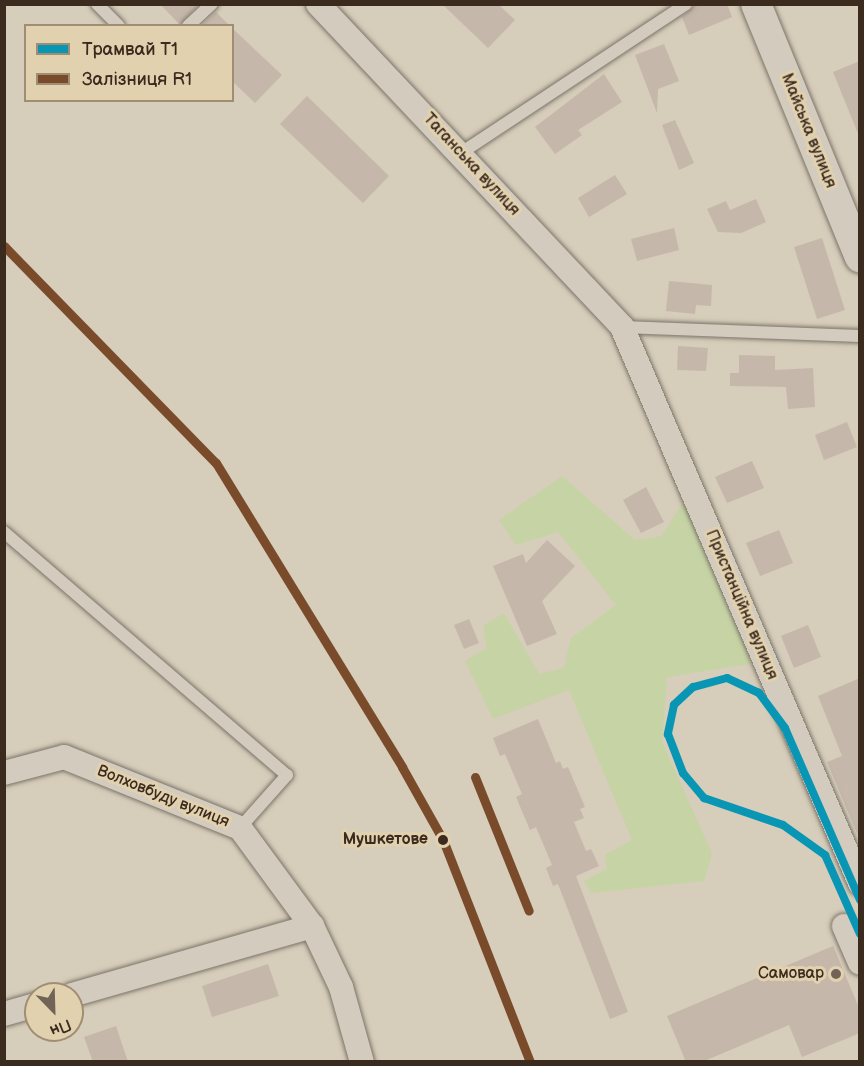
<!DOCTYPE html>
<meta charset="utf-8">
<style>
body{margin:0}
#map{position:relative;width:864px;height:1066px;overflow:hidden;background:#d6cdba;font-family:"Balsamiq Sans",sans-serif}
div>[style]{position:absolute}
.green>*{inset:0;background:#c6d4a5}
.building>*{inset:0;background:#c6b7ab}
.roads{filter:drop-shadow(0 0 2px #7c7469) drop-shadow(0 0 2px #7c7469)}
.service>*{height:12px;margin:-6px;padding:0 6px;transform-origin:6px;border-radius:6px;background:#d2cbbe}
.minor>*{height:24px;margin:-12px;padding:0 12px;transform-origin:12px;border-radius:12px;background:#d2cbbe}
.tertiary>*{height:30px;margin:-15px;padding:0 15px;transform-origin:15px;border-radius:15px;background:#d2cbbe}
.rail-1>*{height:9px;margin:-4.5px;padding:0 4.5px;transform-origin:4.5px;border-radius:4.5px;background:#7a4b2a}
.tram-1>*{height:8px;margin:-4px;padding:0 4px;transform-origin:4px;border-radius:4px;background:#0996b4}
.dots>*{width:16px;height:16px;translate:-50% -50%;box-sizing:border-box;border:3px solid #e2d1ae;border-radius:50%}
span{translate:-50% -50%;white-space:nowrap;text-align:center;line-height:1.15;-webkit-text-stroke:6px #e2d1ae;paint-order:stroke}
.street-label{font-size:16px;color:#3b2a1e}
.stop-label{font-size:16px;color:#3b2a1e;font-weight:700}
.right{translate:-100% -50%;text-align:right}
.poi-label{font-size:16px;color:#3b2a1e}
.frame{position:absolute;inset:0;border:6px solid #3b2a1e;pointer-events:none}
.legend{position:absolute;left:24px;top:24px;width:210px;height:78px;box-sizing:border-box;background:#e2d1ae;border:2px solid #9f8e74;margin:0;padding:8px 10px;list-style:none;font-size:18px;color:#3b2a1e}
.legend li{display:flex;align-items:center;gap:12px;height:30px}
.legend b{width:30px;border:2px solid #9f8e74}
.north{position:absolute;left:24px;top:982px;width:60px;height:60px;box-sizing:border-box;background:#e2d1ae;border:2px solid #9f8e74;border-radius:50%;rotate:157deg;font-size:16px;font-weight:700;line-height:24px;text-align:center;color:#3b2a1e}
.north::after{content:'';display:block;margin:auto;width:21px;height:27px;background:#716355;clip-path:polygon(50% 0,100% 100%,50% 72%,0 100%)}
</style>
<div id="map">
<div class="green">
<i style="clip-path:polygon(562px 476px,635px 540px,662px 536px,686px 497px,756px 663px,667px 677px,662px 742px,712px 853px,704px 881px,591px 893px,584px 881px,607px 869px,605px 855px,632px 840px,569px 690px,493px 719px,465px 661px,487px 648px,483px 626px,504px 613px,539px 674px,564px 668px,571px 638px,616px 605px,558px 532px,516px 545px,499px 520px)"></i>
</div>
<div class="building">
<i style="clip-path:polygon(160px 4px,199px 4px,180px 25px)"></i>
<i style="clip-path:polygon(442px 4px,498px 4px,515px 20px,488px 48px)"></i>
<i style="clip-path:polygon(727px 4px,732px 17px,689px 35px,682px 17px,694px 6px)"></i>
<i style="clip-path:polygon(216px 12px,230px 26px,201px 26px)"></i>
<i style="clip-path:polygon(232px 28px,282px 75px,255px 103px,232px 81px)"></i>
<i style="clip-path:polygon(664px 44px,679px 81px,658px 89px,657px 113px,635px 55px)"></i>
<i style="clip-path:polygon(860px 61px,860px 136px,859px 136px,833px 72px)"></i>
<i style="clip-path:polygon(604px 74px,622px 102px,578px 130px,582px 135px,555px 154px,535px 127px)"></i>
<i style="clip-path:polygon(307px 96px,389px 176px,363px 203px,280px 124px)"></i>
<i style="clip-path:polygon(675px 120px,694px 163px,679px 170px,662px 125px)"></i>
<i style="clip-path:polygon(615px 175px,627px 194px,589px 217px,578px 198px)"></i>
<i style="clip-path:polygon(756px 199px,766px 222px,741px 233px,718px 232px,707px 209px,726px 201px,730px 210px)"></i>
<i style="clip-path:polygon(674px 228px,679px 250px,637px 261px,631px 239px)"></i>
<i style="clip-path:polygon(822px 238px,845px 310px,817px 319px,794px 247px)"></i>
<i style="clip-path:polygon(669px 281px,712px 285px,711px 306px,696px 305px,695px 314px,666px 311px)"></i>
<i style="clip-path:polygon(678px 346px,708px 348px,706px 371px,677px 370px)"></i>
<i style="clip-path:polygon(739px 355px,775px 356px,775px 370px,813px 368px,815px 407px,788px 409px,786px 387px,730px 386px,730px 373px,739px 373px)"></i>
<i style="clip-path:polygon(847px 422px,857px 447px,824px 460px,815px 435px)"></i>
<i style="clip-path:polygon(752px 461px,764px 488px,727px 503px,715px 477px)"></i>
<i style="clip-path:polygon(646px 487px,664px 522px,641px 533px,623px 500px)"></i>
<i style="clip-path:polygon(779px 530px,793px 563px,760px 576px,746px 543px)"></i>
<i style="clip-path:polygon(547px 540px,575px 566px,542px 601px,557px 634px,527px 646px,493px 566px,523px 554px,526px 563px)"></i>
<i style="clip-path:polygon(469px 619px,479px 643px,464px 649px,454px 625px)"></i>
<i style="clip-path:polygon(808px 625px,821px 657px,794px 668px,781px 636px)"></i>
<i style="clip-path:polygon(860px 678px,860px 838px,859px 838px,827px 762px,842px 756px,818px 696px)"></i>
<i style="clip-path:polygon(538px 719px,556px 763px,560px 761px,563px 769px,568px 767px,585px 807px,580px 809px,584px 818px,574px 822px,586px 851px,591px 849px,599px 866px,576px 876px,628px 1012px,610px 1019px,558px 884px,553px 886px,546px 868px,552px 865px,536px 827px,530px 830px,516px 797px,522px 794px,505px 754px,500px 756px,493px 738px)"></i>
<i style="clip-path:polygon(833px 946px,860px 1010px,860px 1033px,802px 1057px,789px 1025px,702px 1062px,686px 1062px,667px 1016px)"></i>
<i style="clip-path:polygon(268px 964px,279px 996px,212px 1017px,202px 986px)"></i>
<i style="clip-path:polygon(116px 1026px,128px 1062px,93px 1062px,84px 1037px)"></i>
</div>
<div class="roads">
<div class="service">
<i style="left:97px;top:4px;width:31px;rotate:45deg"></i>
<i style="left:188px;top:26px;width:33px;rotate:-43deg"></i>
<i style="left:461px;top:153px;width:270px;rotate:-33.5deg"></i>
<i style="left:622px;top:327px;width:238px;rotate:2.2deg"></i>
<i style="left:4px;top:532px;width:373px;rotate:40.7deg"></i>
<i style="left:287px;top:775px;width:71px;rotate:131.6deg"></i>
</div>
<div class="minor">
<i style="left:318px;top:4px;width:444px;rotate:46.7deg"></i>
<i style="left:622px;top:327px;width:605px;rotate:66.83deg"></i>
<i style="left:4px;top:773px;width:62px;rotate:-14.9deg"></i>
<i style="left:64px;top:757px;width:190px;rotate:22deg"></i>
<i style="left:240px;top:828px;width:122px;rotate:53.7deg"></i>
<i style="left:312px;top:926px;width:68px;rotate:64.6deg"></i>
<i style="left:341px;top:987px;width:78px;rotate:74.4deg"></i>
<i style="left:844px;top:926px;width:40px;rotate:66.6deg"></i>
<i style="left:72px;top:995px;width:250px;rotate:-16deg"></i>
<i style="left:4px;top:1014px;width:33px;rotate:-16deg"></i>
</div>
<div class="tertiary">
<i style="left:756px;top:4px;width:274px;rotate:67.7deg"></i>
</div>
</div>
<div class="rail-1">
<i style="left:4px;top:246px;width:303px;rotate:45.7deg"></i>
<i style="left:216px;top:463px;width:356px;rotate:58.5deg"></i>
<i style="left:402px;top:767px;width:84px;rotate:60.7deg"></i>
<i style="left:443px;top:840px;width:238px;rotate:68.6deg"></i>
<i style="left:475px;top:777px;width:144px;rotate:68.1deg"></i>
</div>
<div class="tram-1">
<i style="left:860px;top:900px;width:188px;rotate:-113.6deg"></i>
<i style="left:785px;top:728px;width:44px;rotate:-126.6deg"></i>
<i style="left:759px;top:693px;width:35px;rotate:-155deg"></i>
<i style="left:727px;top:678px;width:35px;rotate:165deg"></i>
<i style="left:693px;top:687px;width:26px;rotate:137deg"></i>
<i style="left:674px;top:705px;width:30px;rotate:102deg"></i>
<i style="left:668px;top:734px;width:42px;rotate:69deg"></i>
<i style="left:683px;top:773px;width:33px;rotate:50deg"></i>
<i style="left:704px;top:798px;width:83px;rotate:18.9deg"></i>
<i style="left:783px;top:825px;width:52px;rotate:35.5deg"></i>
<i style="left:825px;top:855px;width:86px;rotate:66.1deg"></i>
</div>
<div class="dots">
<i style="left:443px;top:840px;background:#3b2a1e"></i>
<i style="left:836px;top:974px;background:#716355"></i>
</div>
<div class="street-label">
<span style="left:808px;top:131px;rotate:68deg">Майська вулиця</span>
<span style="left:471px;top:165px;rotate:47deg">Таганська вулиця</span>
<span style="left:741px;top:605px;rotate:67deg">Пристанційна вулиця</span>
<span style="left:163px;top:797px;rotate:22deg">Волховбуду вулиця</span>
</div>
<div class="stop-label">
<span class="right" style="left:428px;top:840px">Мушкетове</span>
</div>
<div class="poi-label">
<span class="right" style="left:824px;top:974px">Самовар</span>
</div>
<div class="frame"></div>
<ul class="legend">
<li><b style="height:8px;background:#0996b4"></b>Трамвай T1</li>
<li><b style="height:8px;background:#7a4b2a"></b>Залізниця R1</li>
</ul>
<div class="north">Пн</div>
</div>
